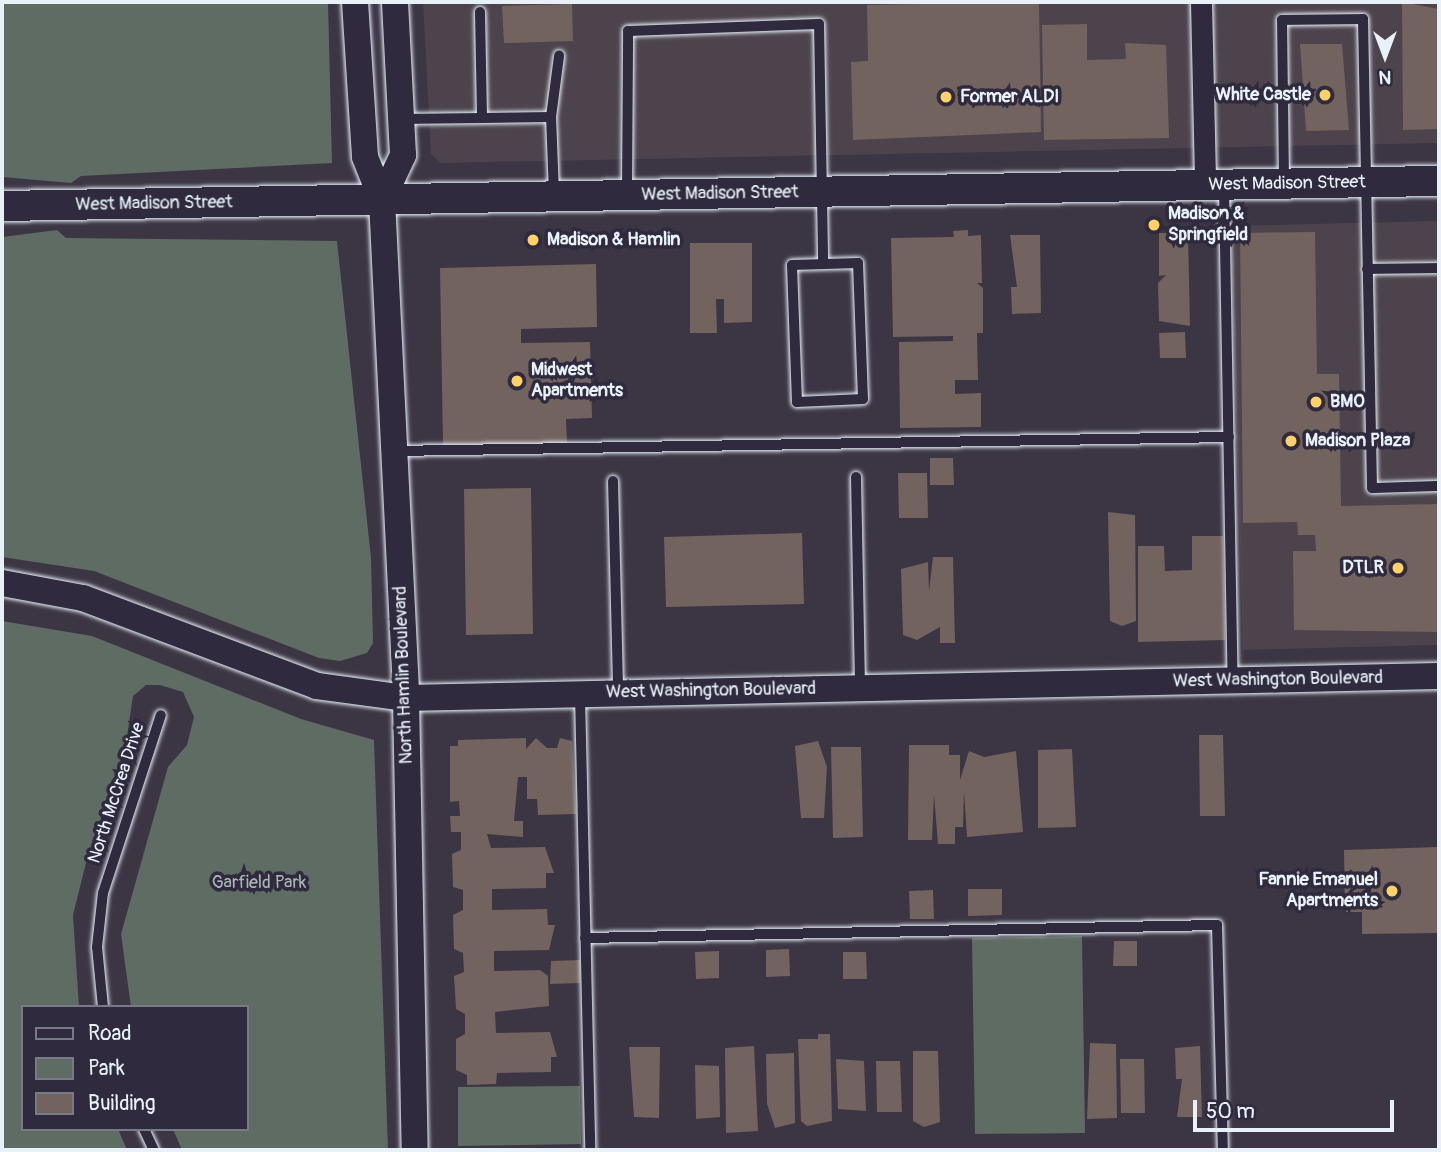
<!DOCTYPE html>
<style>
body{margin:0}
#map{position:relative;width:1441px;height:1152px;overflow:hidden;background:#3c3544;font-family:Pangolin,sans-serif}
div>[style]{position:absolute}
.built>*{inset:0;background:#4c434c}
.green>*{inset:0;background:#5e6c63}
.building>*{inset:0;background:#72635f}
.roads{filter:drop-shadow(0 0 2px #e8f1f8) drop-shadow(0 0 2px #e8f1f8)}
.service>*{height:10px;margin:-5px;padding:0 5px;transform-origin:5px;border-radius:5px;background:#2f2a3d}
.minor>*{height:21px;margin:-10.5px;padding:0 10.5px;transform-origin:10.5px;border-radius:10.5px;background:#2f2a3d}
.tertiary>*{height:26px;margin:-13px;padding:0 13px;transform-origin:13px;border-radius:13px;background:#2f2a3d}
.secondary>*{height:30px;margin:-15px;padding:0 15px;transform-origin:15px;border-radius:15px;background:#2f2a3d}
.dots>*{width:19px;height:19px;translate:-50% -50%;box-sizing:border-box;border:4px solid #2f2a3d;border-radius:50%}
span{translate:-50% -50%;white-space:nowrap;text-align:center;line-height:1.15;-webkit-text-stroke:7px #2f2a3d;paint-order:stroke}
.poi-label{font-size:18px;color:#e8f1f8;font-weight:700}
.right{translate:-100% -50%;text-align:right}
.left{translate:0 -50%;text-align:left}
.street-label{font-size:18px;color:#e8f1f8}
.park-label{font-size:18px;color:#aab5b5}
.frame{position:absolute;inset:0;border:4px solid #e8f1f8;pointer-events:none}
.legend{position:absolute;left:21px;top:1005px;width:228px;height:126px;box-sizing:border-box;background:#2f2a3d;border:2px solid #797a88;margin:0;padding:9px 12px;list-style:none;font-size:21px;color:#e8f1f8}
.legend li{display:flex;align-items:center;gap:14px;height:35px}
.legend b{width:35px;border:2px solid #797a88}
.north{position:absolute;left:1350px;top:21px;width:70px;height:70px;-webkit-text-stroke:5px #2f2a3d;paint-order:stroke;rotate:180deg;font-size:19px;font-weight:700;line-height:28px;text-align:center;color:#e8f1f8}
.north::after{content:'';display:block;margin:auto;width:24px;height:32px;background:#e8f1f8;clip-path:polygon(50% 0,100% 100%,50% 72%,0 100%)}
.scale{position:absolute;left:1193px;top:1100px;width:201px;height:32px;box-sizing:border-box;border:4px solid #e8f1f8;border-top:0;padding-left:9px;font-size:21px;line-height:24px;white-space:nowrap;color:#e8f1f8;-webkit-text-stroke:5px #2f2a3d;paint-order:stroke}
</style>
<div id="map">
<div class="built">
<i style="clip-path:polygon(423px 2px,1439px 2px,1439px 143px,440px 163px,431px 154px)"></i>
<i style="clip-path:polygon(1439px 221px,1439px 645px,1243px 650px,1231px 226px)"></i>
</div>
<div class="green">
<i style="clip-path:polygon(2px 2px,328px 2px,332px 163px,81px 176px,71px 183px,2px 177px)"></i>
<i style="clip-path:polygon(57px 230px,66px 238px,337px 241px,371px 558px,373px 643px,367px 653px,340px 661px,319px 658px,94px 571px,2px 557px,2px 237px)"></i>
<i style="clip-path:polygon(2px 621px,92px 636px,301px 719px,374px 740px,388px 1150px,182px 1150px,173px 1129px,247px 1129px,247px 1007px,131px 1007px,121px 934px,168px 767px,187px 745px,194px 717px,183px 692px,160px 685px,146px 685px,133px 696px,123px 763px,88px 855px,73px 915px,79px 1007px,23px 1007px,23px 1129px,118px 1129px,127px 1150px,2px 1150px)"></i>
<i style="clip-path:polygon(1082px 936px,1085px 1133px,975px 1134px,972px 938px)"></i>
<i style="clip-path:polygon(580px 1086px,581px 1144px,458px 1146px,458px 1087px)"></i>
</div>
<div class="building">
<i style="clip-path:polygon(1039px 2px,1041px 132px,853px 140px,851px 62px,868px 61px,867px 5px)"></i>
<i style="clip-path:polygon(1402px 2px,1439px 9px,1439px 129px,1403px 130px)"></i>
<i style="clip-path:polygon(572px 4px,573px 41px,504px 43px,502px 6px)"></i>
<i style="clip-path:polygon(1087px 24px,1087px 60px,1126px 59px,1125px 43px,1166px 45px,1169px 138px,1044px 140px,1042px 25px)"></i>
<i style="clip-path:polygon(1300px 44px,1342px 44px,1349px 130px,1306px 131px)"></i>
<i style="clip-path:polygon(968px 230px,968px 236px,981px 235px,982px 283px,977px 283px,983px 288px,983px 333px,977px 333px,978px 380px,955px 380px,955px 394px,981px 393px,981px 427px,900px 428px,899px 342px,953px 341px,953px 336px,893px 337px,891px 238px,954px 237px,953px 231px)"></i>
<i style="clip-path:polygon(1315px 232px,1317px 374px,1339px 374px,1341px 506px,1439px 504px,1439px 632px,1294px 630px,1293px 551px,1316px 551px,1315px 535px,1298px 535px,1297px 522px,1243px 523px,1240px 233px)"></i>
<i style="clip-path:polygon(1159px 233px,1188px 233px,1190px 326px,1159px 321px,1158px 283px,1166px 275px,1159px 276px)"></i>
<i style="clip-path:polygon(1010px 235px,1040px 235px,1041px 313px,1012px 314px,1011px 287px,1017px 287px)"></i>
<i style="clip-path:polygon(690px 243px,752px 243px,752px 322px,724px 323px,724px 299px,716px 299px,717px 333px,690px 333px)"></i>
<i style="clip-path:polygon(596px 264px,597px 327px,521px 329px,521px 343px,590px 342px,592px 418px,566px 419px,567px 444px,443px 446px,440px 268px)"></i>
<i style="clip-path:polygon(1185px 332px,1186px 358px,1160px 358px,1159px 333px)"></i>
<i style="clip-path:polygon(930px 458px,953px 458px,954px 485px,930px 485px)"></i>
<i style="clip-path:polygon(898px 473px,927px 473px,928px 518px,899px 518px)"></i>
<i style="clip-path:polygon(531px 488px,533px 634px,466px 635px,464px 489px)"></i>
<i style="clip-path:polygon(1108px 512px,1135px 515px,1136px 621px,1122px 626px,1110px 621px)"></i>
<i style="clip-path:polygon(802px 533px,804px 604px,666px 607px,664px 537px)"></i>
<i style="clip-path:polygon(1192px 536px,1223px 536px,1225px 640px,1138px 642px,1138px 546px,1164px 546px,1165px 571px,1192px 570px)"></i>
<i style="clip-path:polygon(933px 557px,953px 557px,955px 643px,940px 643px,940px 627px,917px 640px,903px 635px,901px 569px,928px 562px,929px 591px)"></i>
<i style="clip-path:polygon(1199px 735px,1223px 735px,1225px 816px,1200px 816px)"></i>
<i style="clip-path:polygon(526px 738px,526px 749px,536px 738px,547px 748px,557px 748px,560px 738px,572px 741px,576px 814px,538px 815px,537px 799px,527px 799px,527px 777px,518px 777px,514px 821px,523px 821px,523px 837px,487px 834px,491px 848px,545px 847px,554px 873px,546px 873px,546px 888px,492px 889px,492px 910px,547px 909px,548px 925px,555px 925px,549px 950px,494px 951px,494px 971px,540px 970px,548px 976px,549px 1006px,495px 1012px,496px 1033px,550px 1032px,557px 1057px,551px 1057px,551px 1072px,497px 1073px,496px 1084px,467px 1085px,467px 1075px,456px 1070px,456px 1039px,465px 1034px,465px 1014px,456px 1009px,454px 976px,464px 972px,463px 953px,454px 949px,453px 915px,463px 910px,463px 890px,453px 887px,452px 854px,461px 850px,461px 832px,451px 832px,450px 816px,460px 816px,459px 801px,450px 802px,450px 746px,458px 746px,458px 740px)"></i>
<i style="clip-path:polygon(818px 741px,827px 767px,824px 818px,801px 818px,795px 746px)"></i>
<i style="clip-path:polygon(909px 745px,949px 745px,949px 755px,960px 755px,960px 780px,969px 751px,984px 757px,1016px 751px,1023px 832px,967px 837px,964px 791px,963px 827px,955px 827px,955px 844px,938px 844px,934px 795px,932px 840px,908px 840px)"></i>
<i style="clip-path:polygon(831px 747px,861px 747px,863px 837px,833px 838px)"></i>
<i style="clip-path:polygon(1072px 749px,1076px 827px,1038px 828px,1038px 750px)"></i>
<i style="clip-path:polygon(1439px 847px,1439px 933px,1362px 934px,1362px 912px,1345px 912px,1344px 850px)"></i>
<i style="clip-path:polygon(968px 889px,1002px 889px,1002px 915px,968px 916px)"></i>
<i style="clip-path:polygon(933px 890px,934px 919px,910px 919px,909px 891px)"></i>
<i style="clip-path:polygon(1114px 941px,1137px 941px,1137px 966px,1113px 966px)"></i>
<i style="clip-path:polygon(789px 949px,790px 976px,766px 977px,766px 950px)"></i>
<i style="clip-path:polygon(719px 951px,719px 978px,696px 979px,695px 952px)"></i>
<i style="clip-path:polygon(843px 952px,866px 952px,867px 979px,843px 979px)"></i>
<i style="clip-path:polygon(580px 960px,580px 983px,550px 984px,551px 961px)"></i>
<i style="clip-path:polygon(818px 1034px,830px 1034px,832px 1121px,807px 1126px,801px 1121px,798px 1039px,818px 1039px)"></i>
<i style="clip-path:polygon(1090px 1043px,1116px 1044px,1117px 1118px,1087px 1119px)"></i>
<i style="clip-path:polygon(754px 1046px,758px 1131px,726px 1133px,725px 1048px)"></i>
<i style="clip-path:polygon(1200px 1046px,1202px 1117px,1177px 1117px,1182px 1079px,1176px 1079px,1175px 1048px)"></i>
<i style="clip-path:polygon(629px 1047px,660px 1047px,659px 1118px,634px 1117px)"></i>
<i style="clip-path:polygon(913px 1051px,938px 1051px,940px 1122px,924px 1127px,913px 1121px)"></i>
<i style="clip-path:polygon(794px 1053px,795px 1123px,775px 1128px,767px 1104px,766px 1054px)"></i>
<i style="clip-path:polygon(836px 1059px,864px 1061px,866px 1111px,838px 1109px)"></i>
<i style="clip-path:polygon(1120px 1059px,1144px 1059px,1145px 1113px,1121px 1113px)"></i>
<i style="clip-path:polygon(876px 1061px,900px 1061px,902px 1112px,877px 1112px)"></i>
<i style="clip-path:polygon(695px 1065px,719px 1066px,720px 1117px,696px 1119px)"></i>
</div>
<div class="roads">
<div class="service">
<i style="left:480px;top:12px;width:106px;rotate:88.9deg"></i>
<i style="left:482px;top:118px;width:69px;rotate:-0.8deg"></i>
<i style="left:401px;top:119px;width:81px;rotate:-0.7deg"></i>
<i style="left:1284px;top:181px;width:161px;rotate:-90.7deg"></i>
<i style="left:1282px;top:20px;width:81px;rotate:-0.7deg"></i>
<i style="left:1363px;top:19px;width:469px;rotate:88.9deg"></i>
<i style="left:1372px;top:488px;width:67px;rotate:-1.7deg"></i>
<i style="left:1224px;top:187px;width:494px;rotate:89deg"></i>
<i style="left:627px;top:192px;width:161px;rotate:-89.6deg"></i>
<i style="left:628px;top:31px;width:191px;rotate:-2.1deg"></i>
<i style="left:819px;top:24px;width:240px;rotate:89deg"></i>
<i style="left:554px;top:194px;width:77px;rotate:-92.2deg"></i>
<i style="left:551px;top:117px;width:62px;rotate:-82.5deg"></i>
<i style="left:858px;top:263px;width:136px;rotate:87.9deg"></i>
<i style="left:863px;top:399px;width:66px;rotate:177.4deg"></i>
<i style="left:797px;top:402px;width:137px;rotate:-92.1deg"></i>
<i style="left:792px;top:265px;width:66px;rotate:-1.7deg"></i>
<i style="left:1367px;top:269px;width:72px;rotate:-0.8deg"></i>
<i style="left:394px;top:451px;width:835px;rotate:-0.96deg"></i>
<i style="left:856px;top:477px;width:211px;rotate:88.9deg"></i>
<i style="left:613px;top:481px;width:212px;rotate:88.6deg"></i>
<i style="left:580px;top:695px;width:455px;rotate:88.7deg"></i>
<i style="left:585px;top:938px;width:632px;rotate:-1.18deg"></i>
<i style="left:1217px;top:925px;width:225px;rotate:88.5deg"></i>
<i style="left:103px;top:1007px;width:60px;rotate:-95.7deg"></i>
<i style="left:97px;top:947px;width:54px;rotate:-83.7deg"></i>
<i style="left:103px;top:893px;width:187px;rotate:-72deg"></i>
<i style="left:144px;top:1129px;width:23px;rotate:65deg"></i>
</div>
<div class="minor">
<i style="left:1201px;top:2px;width:183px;rotate:88.7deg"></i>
</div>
<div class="tertiary">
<i style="left:355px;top:2px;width:155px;rotate:86.3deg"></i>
<i style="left:365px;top:157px;width:46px;rotate:68.4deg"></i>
<i style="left:382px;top:200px;width:499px;rotate:87.2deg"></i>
<i style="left:406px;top:698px;width:452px;rotate:88.9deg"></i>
<i style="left:382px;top:200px;width:50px;rotate:-65deg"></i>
<i style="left:403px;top:155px;width:153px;rotate:-93deg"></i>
<i style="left:2px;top:583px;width:82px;rotate:10.5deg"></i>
<i style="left:83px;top:598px;width:250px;rotate:20.6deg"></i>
<i style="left:317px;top:686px;width:90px;rotate:7.7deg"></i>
<i style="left:406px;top:698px;width:1033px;rotate:-1.22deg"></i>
</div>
<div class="secondary">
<i style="left:2px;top:206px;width:1437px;rotate:-1deg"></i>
</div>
</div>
<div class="dots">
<i style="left:1325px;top:95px;background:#ffd166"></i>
<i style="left:946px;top:97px;background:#ffd166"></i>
<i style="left:1154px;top:225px;background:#ffd166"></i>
<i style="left:533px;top:240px;background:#ffd166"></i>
<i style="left:517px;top:381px;background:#ffd166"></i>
<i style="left:1316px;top:402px;background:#ffd166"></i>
<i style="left:1291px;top:441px;background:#ffd166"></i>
<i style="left:1398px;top:568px;background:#ffd166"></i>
<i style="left:1392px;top:891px;background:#ffd166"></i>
</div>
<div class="poi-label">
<span class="right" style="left:1311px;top:95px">White Castle</span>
<span class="left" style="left:960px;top:97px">Former ALDI</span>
<span class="left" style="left:1168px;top:225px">Madison &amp;<br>Springfield</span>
<span class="left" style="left:547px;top:240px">Madison &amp; Hamlin</span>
<span class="left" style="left:531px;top:381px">Midwest<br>Apartments</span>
<span class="left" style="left:1330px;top:402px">BMO</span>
<span class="left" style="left:1305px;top:441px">Madison Plaza</span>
<span class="right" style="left:1384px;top:568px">DTLR</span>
<span class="right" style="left:1378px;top:891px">Fannie Emanuel<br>Apartments</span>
</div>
<div class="street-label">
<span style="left:1287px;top:184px;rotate:-1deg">West Madison Street</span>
<span style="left:720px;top:194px;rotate:-1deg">West Madison Street</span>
<span style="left:154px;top:204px;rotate:-1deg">West Madison Street</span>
<span style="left:404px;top:675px;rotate:-92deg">North Hamlin Boulevard</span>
<span style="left:1278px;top:680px;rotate:-1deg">West Washington Boulevard</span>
<span style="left:711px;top:691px;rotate:-1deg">West Washington Boulevard</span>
<span style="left:117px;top:793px;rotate:-72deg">North McCrea Drive</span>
</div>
<div class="park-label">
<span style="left:259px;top:883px">Garfield Park</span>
</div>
<div class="frame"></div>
<ul class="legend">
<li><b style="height:9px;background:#2f2a3d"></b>Road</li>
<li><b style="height:19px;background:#5e6c63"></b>Park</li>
<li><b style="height:19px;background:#72635f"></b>Building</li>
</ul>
<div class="north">N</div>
<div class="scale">50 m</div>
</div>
